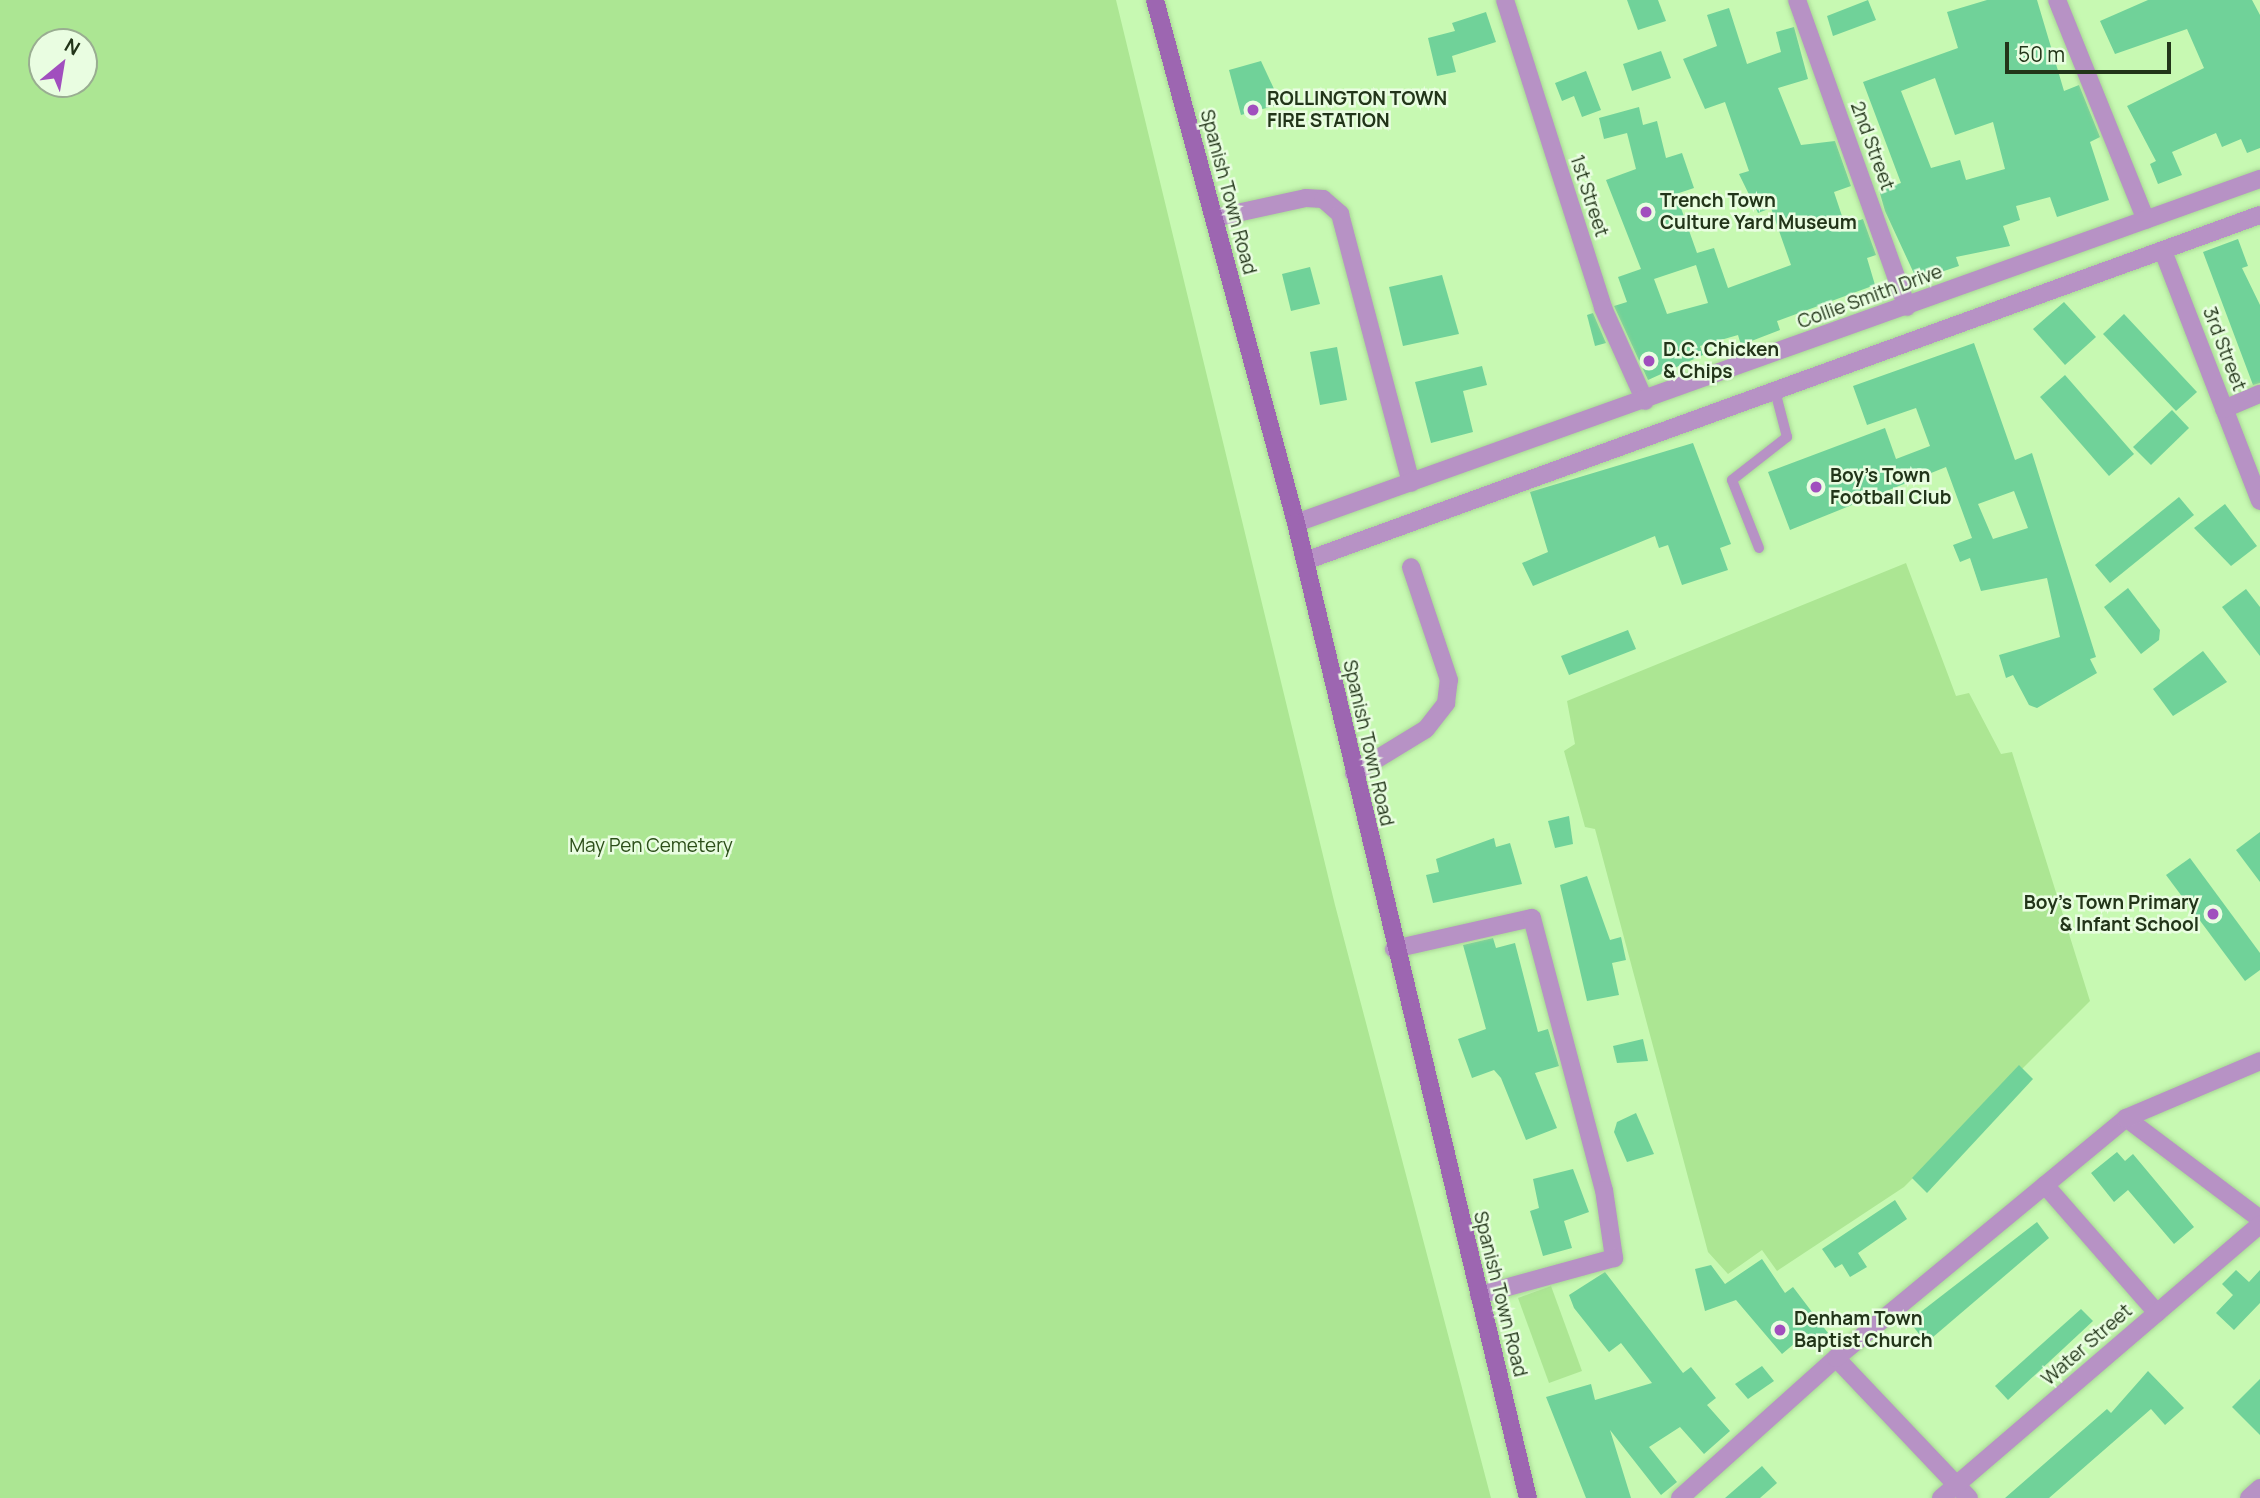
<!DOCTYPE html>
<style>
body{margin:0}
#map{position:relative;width:2260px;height:1498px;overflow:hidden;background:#c7f9b2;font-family:Manrope,sans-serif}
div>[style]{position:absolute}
.green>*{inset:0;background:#ace693}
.building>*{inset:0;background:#70d299}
.roads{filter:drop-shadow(0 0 2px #a9d696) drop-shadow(0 0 2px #a9d696)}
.service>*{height:10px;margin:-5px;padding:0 5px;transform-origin:5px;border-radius:5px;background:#b792c5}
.minor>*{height:18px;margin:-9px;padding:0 9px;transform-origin:9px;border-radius:9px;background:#b792c5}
.tertiary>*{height:18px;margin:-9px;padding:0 9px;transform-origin:9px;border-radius:9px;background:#b792c5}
.secondary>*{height:18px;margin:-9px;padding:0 9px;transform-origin:9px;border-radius:9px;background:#9d66b1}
.dots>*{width:19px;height:19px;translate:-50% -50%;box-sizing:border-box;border:4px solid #e9fde1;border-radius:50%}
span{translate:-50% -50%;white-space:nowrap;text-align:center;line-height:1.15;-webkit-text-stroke:5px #e9fde1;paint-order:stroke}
.poi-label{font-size:19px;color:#223519;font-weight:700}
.left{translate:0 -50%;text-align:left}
.right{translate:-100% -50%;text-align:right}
.street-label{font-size:19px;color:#223519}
.park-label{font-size:19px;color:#2b4e18}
.north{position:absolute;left:28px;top:28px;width:70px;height:70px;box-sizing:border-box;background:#e9fde1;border:2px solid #99ad91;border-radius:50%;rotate:30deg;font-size:19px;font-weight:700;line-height:28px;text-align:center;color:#223519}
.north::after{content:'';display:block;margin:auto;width:24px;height:32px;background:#a14fbe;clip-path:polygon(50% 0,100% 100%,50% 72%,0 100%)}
.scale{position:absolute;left:2005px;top:42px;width:166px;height:32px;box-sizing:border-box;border:4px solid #223519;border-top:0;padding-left:9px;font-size:21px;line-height:24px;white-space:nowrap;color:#223519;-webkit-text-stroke:5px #e9fde1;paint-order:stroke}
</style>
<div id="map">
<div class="green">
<i style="clip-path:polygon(evenodd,0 0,1116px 0,1335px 905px,1491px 1498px,0 1498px,0 0,84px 42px,84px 84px,42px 84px,42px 42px,84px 42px)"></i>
<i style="clip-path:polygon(1906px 563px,1956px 696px,1969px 693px,2001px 754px,2012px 752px,2090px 1001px,1904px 1187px,1777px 1271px,1762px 1250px,1728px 1274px,1708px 1252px,1595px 829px,1585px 827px,1564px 751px,1575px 744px,1567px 701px)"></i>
<i style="clip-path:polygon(1551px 1286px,1582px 1371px,1549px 1383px,1518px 1298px)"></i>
</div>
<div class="building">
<i style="clip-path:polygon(1627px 0,1658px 0,1666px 21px,1638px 30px)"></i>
<i style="clip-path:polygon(1868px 0,1876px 20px,1833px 36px,1827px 16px)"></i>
<i style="clip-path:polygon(evenodd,1987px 0,2037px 0,2064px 91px,2079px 85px,2100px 137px,2090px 142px,2109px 200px,2057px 217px,2050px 197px,2016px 206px,2020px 220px,2003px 226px,2010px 246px,1956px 257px,1959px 266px,1917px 280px,1885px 211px,1879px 190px,1901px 183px,1863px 82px,1958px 48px,1947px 12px,1987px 0,1935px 78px,1955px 135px,1993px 122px,2005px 169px,1966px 180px,1960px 160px,1931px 168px,1901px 91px,1935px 78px)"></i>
<i style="clip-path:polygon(2148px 0,2252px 0,2260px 15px,2260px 148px,2247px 153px,2241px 139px,2222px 147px,2216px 133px,2172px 152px,2182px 175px,2158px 184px,2150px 164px,2156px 161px,2127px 106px,2204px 68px,2187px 29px,2115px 54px,2100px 21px)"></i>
<i style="clip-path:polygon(evenodd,1729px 8px,1747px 64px,1781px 52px,1776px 32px,1794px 27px,1808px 79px,1778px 88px,1801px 145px,1835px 141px,1851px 186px,1834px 192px,1845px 225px,1863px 219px,1876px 255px,1867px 258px,1875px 285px,1777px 321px,1780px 330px,1741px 345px,1738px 335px,1700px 346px,1703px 355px,1648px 380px,1614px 306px,1627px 302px,1618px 277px,1641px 269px,1606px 180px,1636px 169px,1627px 133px,1604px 139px,1599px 118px,1639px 107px,1643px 125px,1657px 121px,1666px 158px,1682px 153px,1694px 188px,1676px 194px,1697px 253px,1714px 248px,1728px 288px,1791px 265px,1771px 208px,1758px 213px,1739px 174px,1749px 171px,1725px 102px,1705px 109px,1683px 59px,1717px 46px,1707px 15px,1729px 8px,1696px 265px,1708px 303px,1667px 314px,1654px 279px,1696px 265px)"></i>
<i style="clip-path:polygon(1486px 12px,1496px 42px,1452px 56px,1456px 72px,1437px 76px,1428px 38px,1455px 31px,1452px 23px)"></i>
<i style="clip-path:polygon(1661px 51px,1671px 78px,1632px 91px,1623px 64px)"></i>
<i style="clip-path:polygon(1261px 61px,1281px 104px,1241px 115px,1229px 70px)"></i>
<i style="clip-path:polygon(1586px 71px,1601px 110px,1582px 117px,1574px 96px,1562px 101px,1555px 83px)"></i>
<i style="clip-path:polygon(2238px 239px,2248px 266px,2242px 268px,2260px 305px,2260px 383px,2253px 385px,2203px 252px)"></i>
<i style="clip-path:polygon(1310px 267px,1320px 304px,1291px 311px,1282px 274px)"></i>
<i style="clip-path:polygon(1442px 275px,1459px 334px,1403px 346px,1389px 287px)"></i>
<i style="clip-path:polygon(2064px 302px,2096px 337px,2065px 365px,2033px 329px)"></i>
<i style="clip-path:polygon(1593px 313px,1606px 343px,1595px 346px,1587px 315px)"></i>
<i style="clip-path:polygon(2124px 314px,2197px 392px,2176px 411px,2103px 334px)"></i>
<i style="clip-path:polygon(evenodd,1974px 343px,2015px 460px,2032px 453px,2096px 657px,2090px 659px,2097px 673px,2037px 708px,2029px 705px,2013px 675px,2006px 678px,1999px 655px,2060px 637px,2047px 578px,1981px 591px,1970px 558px,1960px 562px,1953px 545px,1972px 538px,1946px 467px,1790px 530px,1768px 472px,1885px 428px,1896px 459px,1930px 446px,1916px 408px,1867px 425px,1853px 386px,1974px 343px,2014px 491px,2028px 528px,1993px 539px,1978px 504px,2014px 491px)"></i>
<i style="clip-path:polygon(1337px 347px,1347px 400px,1320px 405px,1310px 352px)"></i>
<i style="clip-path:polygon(1482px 366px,1487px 385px,1463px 391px,1473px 432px,1431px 443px,1415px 382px)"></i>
<i style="clip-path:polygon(2065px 375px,2134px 454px,2109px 476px,2040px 397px)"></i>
<i style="clip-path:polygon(2172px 410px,2189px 428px,2151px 465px,2133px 447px)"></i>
<i style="clip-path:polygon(1693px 443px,1731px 544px,1720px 548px,1728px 570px,1682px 585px,1668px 545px,1659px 548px,1655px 536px,1533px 586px,1522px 563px,1548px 552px,1530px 492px)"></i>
<i style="clip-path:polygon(2179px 497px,2194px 515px,2110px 583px,2095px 565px)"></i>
<i style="clip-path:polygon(2225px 504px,2257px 546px,2231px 566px,2194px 528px)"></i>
<i style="clip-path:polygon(2128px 588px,2160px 630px,2159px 640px,2141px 654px,2104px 607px)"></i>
<i style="clip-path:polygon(2246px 589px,2260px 607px,2260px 656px,2222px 607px)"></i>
<i style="clip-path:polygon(1628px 630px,1636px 649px,1569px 675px,1561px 656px)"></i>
<i style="clip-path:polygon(2203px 651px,2227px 682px,2173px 716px,2153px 689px)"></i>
<i style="clip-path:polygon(1569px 816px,1573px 844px,1555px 848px,1548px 821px)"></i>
<i style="clip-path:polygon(2260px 832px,2260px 882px,2236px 850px)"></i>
<i style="clip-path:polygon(1494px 838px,1496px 847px,1510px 843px,1522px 884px,1433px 903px,1426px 875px,1439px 872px,1436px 859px)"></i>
<i style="clip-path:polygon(2190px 858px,2260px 953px,2260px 970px,2245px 981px,2166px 875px)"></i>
<i style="clip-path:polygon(1587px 876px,1610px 940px,1621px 937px,1626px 960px,1612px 963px,1619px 995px,1587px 1001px,1560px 885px)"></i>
<i style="clip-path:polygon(1493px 938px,1496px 948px,1515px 943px,1538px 1032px,1548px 1029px,1559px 1066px,1535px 1073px,1557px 1128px,1526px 1140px,1501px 1078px,1494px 1070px,1472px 1078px,1458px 1039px,1486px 1029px,1463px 945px)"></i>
<i style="clip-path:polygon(1643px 1039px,1648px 1061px,1617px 1063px,1613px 1046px)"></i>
<i style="clip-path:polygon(2019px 1065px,2033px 1079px,1927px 1193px,1912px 1178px)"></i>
<i style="clip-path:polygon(1636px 1113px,1654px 1154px,1627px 1162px,1614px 1132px,1617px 1122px)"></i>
<i style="clip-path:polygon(2117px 1152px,2125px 1161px,2133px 1154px,2194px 1227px,2174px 1244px,2128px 1190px,2114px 1202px,2091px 1173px)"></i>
<i style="clip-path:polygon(1573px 1169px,1589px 1212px,1564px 1221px,1572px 1248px,1543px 1256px,1530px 1211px,1539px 1208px,1533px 1179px)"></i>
<i style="clip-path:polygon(1895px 1200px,1907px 1219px,1858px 1253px,1867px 1267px,1850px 1277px,1842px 1264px,1835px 1268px,1822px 1249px)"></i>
<i style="clip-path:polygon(2037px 1222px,2049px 1238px,1926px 1343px,1909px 1321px)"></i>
<i style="clip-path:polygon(1762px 1259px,1785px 1293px,1793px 1287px,1828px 1333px,1815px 1343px,1807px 1333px,1782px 1354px,1736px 1300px,1705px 1311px,1695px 1269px,1711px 1265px,1725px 1284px)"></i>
<i style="clip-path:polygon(2236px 1270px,2249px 1282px,2260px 1270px,2260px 1303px,2234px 1330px,2216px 1313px,2233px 1295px,2222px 1284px)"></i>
<i style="clip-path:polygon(1605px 1272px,1683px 1373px,1691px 1367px,1716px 1398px,1707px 1405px,1730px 1431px,1704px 1454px,1680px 1427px,1649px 1447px,1677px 1482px,1661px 1495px,1610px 1430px,1631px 1498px,1586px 1498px,1546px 1397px,1591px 1384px,1595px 1400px,1652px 1383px,1621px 1343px,1609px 1352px,1574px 1308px,1569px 1295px)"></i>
<i style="clip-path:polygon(2081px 1309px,2093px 1321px,2008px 1400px,1995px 1386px)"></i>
<i style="clip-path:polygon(1762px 1366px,1774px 1381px,1748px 1399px,1735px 1384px)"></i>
<i style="clip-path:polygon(2148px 1371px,2184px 1408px,2165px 1425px,2151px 1409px,2049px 1498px,2005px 1498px,2107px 1409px,2111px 1413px)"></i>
<i style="clip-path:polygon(2260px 1379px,2260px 1435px,2232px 1407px)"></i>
<i style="clip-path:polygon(1762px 1466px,1777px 1483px,1760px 1498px,1725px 1498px)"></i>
</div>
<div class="roads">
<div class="service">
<i style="left:1759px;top:548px;width:73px;rotate:-111.7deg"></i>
<i style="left:1732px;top:480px;width:70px;rotate:-38deg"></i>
<i style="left:1787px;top:437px;width:48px;rotate:-104.6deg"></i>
</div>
<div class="minor">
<i style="left:1505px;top:0;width:323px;rotate:72.3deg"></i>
<i style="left:1603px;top:308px;width:102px;rotate:65.7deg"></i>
<i style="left:1797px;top:0;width:326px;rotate:70.3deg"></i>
<i style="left:2057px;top:0;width:237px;rotate:68deg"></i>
<i style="left:1214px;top:218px;width:94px;rotate:-12.3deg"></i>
<i style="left:1306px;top:198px;width:17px;rotate:3deg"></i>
<i style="left:1323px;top:199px;width:23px;rotate:41deg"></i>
<i style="left:1340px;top:214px;width:278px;rotate:75.2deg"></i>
<i style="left:2163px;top:251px;width:268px;rotate:68.8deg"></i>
<i style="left:2224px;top:409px;width:39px;rotate:-23deg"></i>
<i style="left:1354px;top:773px;width:84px;rotate:-31.4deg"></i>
<i style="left:1426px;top:729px;width:33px;rotate:-52deg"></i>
<i style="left:1446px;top:703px;width:23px;rotate:-83deg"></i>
<i style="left:1449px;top:680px;width:119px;rotate:-108.6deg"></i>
<i style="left:1394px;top:949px;width:141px;rotate:-12.7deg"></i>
<i style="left:1532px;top:918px;width:281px;rotate:75.2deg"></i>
<i style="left:1604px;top:1190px;width:69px;rotate:81.6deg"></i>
<i style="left:1614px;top:1258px;width:140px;rotate:164.7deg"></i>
<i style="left:2126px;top:1118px;width:168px;rotate:37deg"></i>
<i style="left:2045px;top:1185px;width:170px;rotate:48.8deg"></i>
<i style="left:1836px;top:1358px;width:193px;rotate:46.5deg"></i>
<i style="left:1680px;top:1498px;width:210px;rotate:-41.9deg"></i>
<i style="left:1836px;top:1358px;width:376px;rotate:-39.6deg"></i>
<i style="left:2126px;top:1118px;width:146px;rotate:-23deg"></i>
<i style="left:1941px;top:1498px;width:420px;rotate:-40.6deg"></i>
<i style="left:2249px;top:1498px;width:15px;rotate:-42deg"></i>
</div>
<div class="tertiary">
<i style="left:1296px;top:523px;width:1024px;rotate:-19.64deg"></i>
<i style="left:1305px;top:561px;width:1016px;rotate:-19.92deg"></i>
</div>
<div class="secondary">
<i style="left:1155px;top:0;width:542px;rotate:74.91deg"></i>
<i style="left:1296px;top:523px;width:1002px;rotate:76.62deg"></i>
</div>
</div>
<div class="dots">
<i style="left:1253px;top:110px;background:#a14fbe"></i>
<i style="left:1646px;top:212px;background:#a14fbe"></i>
<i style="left:1649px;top:361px;background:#a14fbe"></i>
<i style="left:1816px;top:487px;background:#a14fbe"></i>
<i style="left:2213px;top:914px;background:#a14fbe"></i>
<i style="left:1780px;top:1330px;background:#a14fbe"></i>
</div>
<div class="poi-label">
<span class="left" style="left:1267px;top:110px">ROLLINGTON TOWN<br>FIRE STATION</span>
<span class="left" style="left:1660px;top:212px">Trench Town<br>Culture Yard Museum</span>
<span class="left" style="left:1663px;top:361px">D.C. Chicken<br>&amp; Chips</span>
<span class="left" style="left:1830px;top:487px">Boy's Town<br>Football Club</span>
<span class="right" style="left:2199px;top:914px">Boy's Town Primary<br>&amp; Infant School</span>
<span class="left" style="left:1794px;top:1330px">Denham Town<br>Baptist Church</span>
</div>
<div class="street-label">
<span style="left:1872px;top:146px;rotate:70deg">2nd Street</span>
<span style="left:1228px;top:192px;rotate:75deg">Spanish Town Road</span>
<span style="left:1589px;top:196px;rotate:72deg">1st Street</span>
<span style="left:1870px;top:297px;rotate:-20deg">Collie Smith Drive</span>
<span style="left:2224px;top:349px;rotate:69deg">3rd Street</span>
<span style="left:1368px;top:743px;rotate:77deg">Spanish Town Road</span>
<span style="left:1500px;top:1294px;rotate:76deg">Spanish Town Road</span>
<span style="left:2087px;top:1345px;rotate:-41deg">Water Street</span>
</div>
<div class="park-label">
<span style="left:651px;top:846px">May Pen Cemetery</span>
</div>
<div class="north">N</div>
<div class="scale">50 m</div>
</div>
